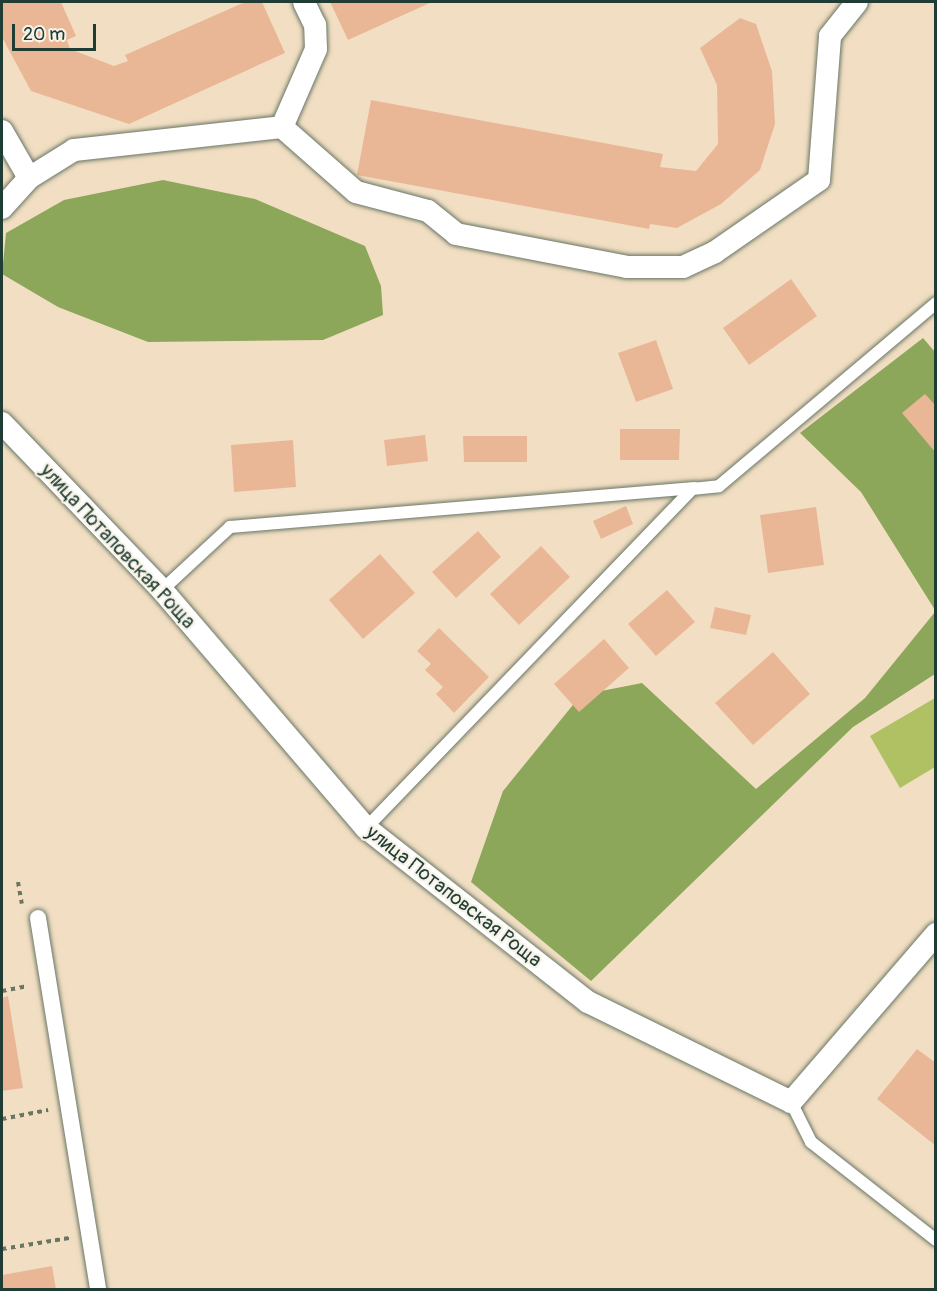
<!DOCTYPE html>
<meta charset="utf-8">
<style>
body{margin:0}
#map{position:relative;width:937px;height:1291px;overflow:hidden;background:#f2dfc3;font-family:Pangolin,sans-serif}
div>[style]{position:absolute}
.green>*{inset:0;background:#b0c164}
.forest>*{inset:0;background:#8ca75a}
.building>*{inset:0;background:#eab796}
.path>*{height:4px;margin-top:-2px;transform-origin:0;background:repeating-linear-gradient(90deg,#697666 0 4.5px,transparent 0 9px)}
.roads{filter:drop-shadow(0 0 2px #697666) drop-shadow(0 0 2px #697666)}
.service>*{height:12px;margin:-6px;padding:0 6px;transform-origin:6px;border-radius:6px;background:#fff}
.pedestrian>*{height:16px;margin:-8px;padding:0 8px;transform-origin:8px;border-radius:8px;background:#fff}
.minor>*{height:22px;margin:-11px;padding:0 11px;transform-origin:11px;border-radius:11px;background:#fff}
span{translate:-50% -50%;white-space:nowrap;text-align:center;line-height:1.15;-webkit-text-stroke:4.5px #f7f3e8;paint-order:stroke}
.street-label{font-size:20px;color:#1f3d34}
.frame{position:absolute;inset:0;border:3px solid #1f3d34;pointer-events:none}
.scale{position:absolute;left:12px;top:24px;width:84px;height:27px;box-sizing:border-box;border:3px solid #1f3d34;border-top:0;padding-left:8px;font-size:18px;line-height:21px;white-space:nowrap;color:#1f3d34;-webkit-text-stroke:4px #f7f3e8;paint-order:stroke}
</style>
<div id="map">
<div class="green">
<i style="clip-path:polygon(935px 698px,935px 767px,900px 788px,870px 736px)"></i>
</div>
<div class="forest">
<i style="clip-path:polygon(163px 180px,255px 199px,365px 246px,381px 286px,383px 315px,323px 340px,148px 342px,58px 307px,2px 274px,6px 233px,64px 200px)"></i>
<i style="clip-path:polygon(923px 338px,935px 352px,935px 610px,861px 492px,800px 433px)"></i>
<i style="clip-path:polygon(935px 612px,935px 674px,853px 727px,591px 981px,471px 882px,503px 791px,581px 695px,642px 683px,756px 789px,865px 698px)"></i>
</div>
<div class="building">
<i style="clip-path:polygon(2px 2px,61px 2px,76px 36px,67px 40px,70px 49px,114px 66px,128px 61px,125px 55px,245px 2px,262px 2px,285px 53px,129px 124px,31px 91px,2px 37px)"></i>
<i style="clip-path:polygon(330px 2px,432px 2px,348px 40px)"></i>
<i style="clip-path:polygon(740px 18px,756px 24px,772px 71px,775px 124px,760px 170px,721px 204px,677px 228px,650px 224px,649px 229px,357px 175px,371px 100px,663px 154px,660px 167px,696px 171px,718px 144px,717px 85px,700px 48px)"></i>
<i style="clip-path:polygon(791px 279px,817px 316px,749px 365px,723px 328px)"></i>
<i style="clip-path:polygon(656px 340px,673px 389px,636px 402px,618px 353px)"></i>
<i style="clip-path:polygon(925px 394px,936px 406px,936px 453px,902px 413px)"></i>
<i style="clip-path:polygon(620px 429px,680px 429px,679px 460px,620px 460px)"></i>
<i style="clip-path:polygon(425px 435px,428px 461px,387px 466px,384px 440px)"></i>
<i style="clip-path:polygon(463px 436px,527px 436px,527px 462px,464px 462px)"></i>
<i style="clip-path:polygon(293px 440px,296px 487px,234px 492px,231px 445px)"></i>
<i style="clip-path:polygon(626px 506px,633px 524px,601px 539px,593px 521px)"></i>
<i style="clip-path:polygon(816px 507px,824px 565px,768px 573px,760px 515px)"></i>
<i style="clip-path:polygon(478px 531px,501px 557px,456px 598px,432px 572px)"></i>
<i style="clip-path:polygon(541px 546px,570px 577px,519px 625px,490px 594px)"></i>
<i style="clip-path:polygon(380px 554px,415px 593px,363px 639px,329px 600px)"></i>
<i style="clip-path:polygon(667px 590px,695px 622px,656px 656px,628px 624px)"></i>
<i style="clip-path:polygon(715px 607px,751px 615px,746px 635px,710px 628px)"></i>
<i style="clip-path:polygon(439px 628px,489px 677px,454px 713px,436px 694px,443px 687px,425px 670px,431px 664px,417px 651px)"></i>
<i style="clip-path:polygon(604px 639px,629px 668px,579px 712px,554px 684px)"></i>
<i style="clip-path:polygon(773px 652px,810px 694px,753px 745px,715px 703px)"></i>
<i style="clip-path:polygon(8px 996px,23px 1088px,2px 1091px,2px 998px)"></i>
<i style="clip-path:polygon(917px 1049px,936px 1063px,936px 1146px,877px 1099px)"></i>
<i style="clip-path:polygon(52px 1266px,56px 1290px,2px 1290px,2px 1275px)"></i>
</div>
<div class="path">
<i style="left:18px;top:882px;width:22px;rotate:80deg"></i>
<i style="left:2px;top:991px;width:25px;rotate:-11deg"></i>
<i style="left:2px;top:1119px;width:47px;rotate:-11.1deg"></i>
<i style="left:2px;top:1249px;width:68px;rotate:-9.3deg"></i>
</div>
<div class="roads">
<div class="service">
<i style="left:162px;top:590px;width:93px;rotate:-42.8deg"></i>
<i style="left:230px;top:527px;width:466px;rotate:-4.8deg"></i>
<i style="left:366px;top:828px;width:470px;rotate:-46.1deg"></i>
<i style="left:692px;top:489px;width:27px;rotate:-6deg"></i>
<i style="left:719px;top:486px;width:284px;rotate:-40.1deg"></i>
<i style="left:791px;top:1102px;width:45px;rotate:63.4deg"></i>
<i style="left:811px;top:1142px;width:159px;rotate:38.1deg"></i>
</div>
<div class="pedestrian">
<i style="left:38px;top:918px;width:377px;rotate:80.8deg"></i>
</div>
<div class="minor">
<i style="left:282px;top:127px;width:98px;rotate:41.3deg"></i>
<i style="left:356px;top:192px;width:74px;rotate:14.8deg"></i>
<i style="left:428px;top:211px;width:36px;rotate:39deg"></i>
<i style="left:456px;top:234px;width:174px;rotate:10.9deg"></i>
<i style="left:627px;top:267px;width:56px"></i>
<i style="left:683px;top:267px;width:35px;rotate:-25deg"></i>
<i style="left:715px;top:252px;width:126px;rotate:-34.7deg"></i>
<i style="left:819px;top:180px;width:144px;rotate:-85.6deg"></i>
<i style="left:830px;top:36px;width:43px;rotate:-51.5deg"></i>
<i style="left:2px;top:131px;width:54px;rotate:60.1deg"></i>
<i style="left:2px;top:208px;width:40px;rotate:-48deg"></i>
<i style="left:29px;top:178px;width:53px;rotate:-31.9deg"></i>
<i style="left:74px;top:150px;width:209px;rotate:-6.3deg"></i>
<i style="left:282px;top:127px;width:85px;rotate:-66.4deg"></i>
<i style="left:316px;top:49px;width:24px;rotate:-92deg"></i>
<i style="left:315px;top:25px;width:25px;rotate:-116deg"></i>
<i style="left:2px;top:423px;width:231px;rotate:46.2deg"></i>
<i style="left:162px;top:590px;width:313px;rotate:49.4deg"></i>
<i style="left:366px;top:828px;width:282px;rotate:38.1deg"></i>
<i style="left:588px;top:1002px;width:226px;rotate:26.2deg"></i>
<i style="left:791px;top:1102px;width:222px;rotate:-49.2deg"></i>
</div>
</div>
<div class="street-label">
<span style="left:118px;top:546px;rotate:47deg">улица Потаповская Роща</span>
<span style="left:454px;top:896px;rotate:38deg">улица Потаповская Роща</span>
</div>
<div class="frame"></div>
<div class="scale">20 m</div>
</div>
